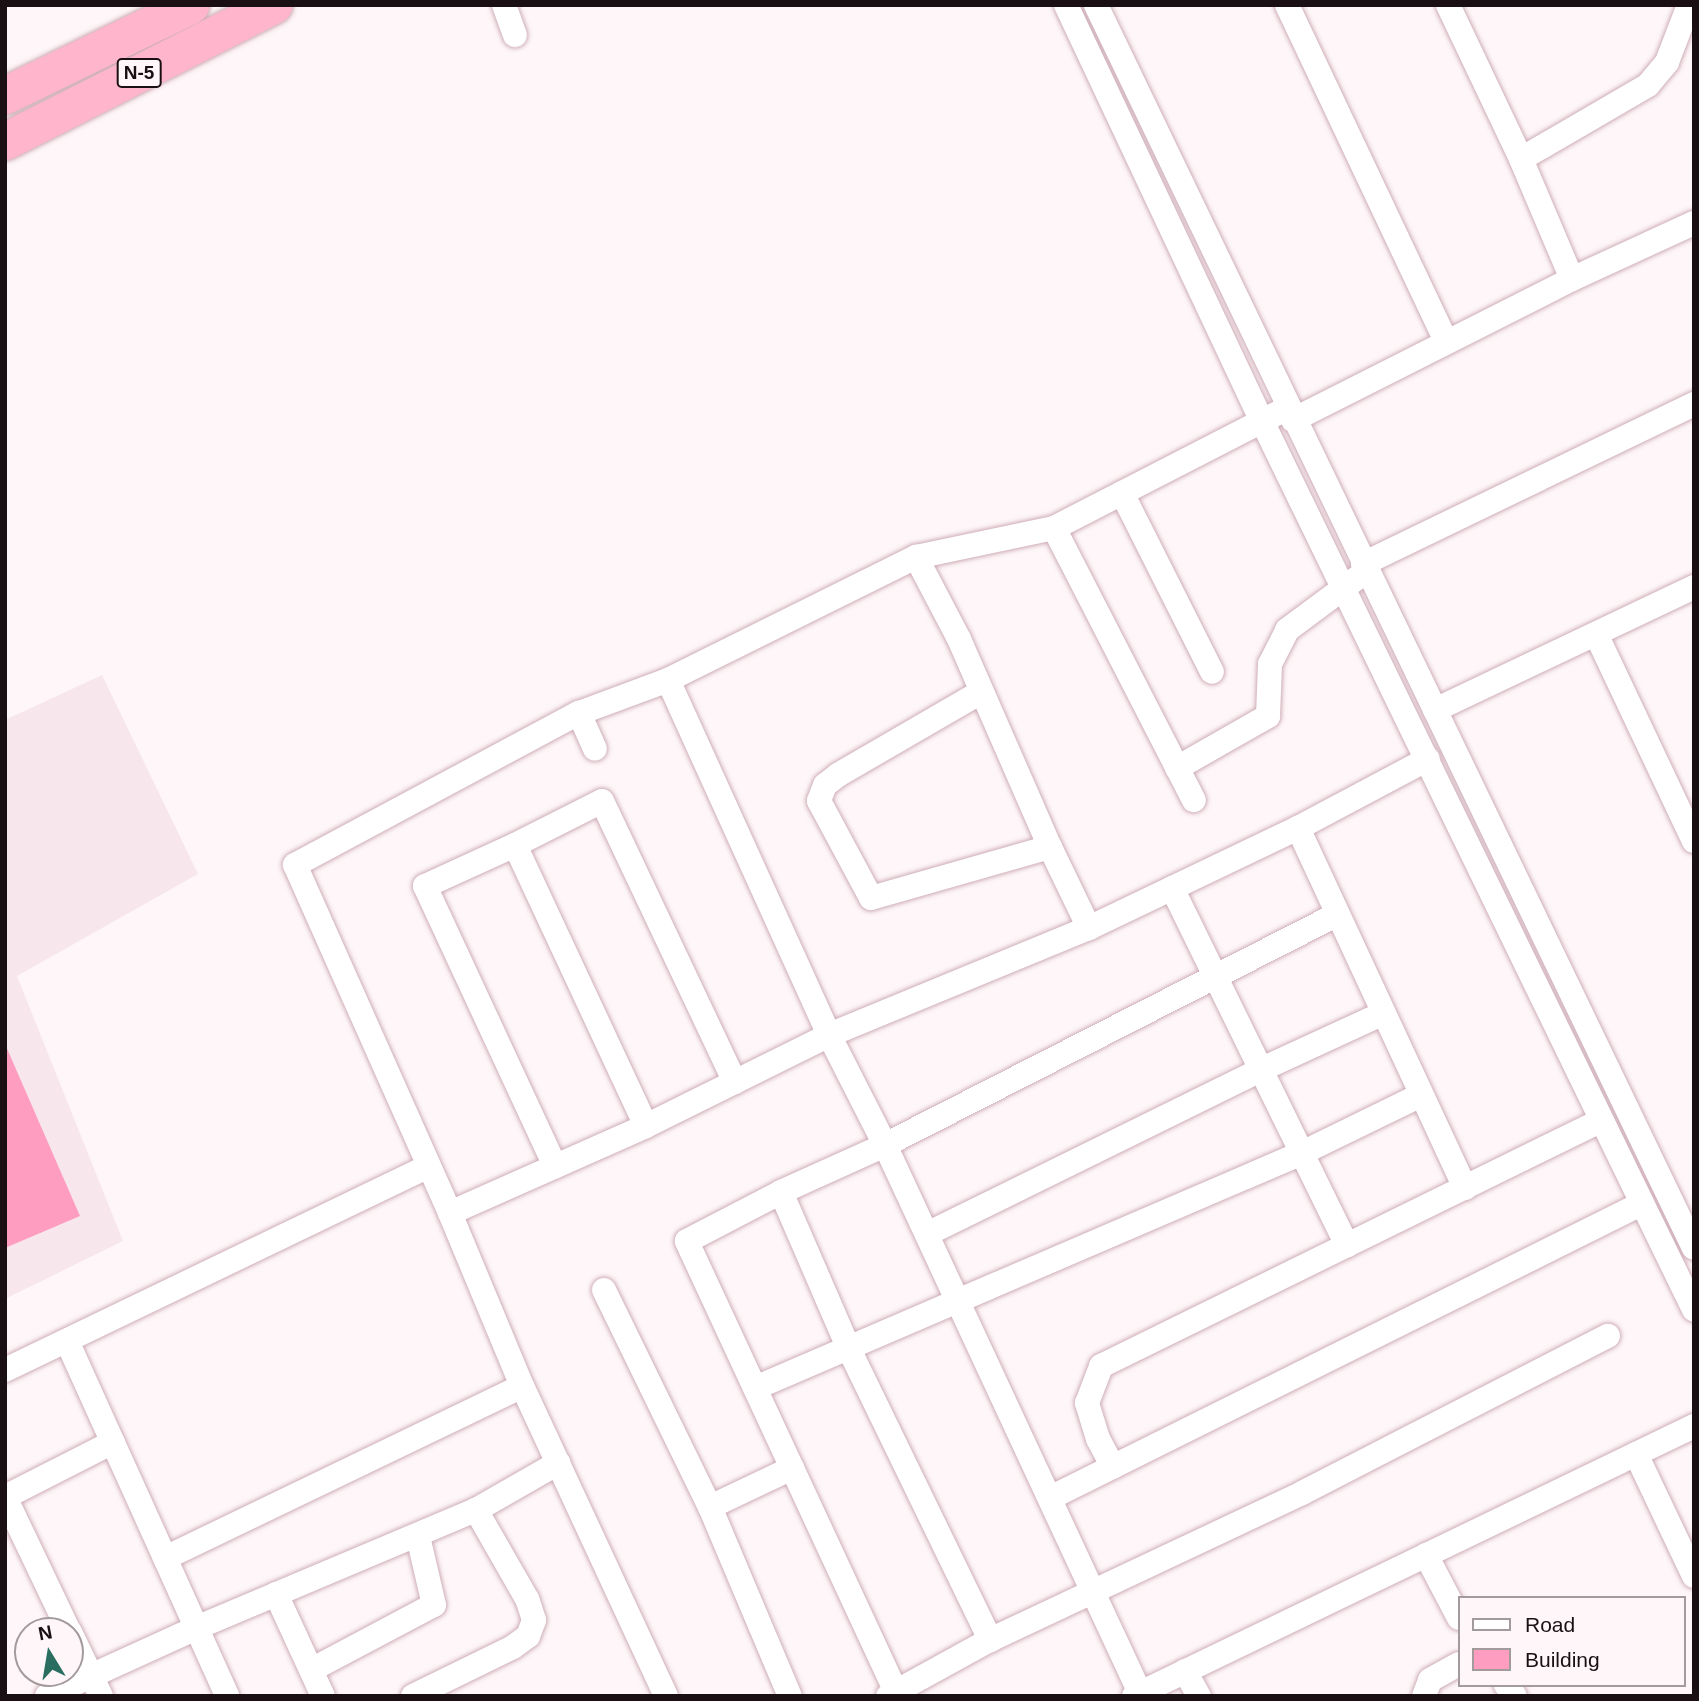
<!DOCTYPE html>
<style>
body{margin:0}
#map{position:relative;width:1699px;height:1701px;overflow:hidden;background:#fef6f8;font-family:Helvetica,sans-serif}
div>[style]{position:absolute}
.built>*{inset:0;background:#f7e7ec}
.building>*{inset:0;background:#fe9dbf}
.roads{filter:drop-shadow(0 0 2px #ceadb7) drop-shadow(0 0 2px #ceadb7)}
.minor>*{height:24px;margin:-12px;padding:0 12px;transform-origin:12px;border-radius:12px;background:#fff}
.highway>*{height:37px;margin:-18.5px;padding:0 18.5px;transform-origin:18.5px;border-radius:18.5px;background:#ffb6cd}
span{translate:-50% -50%;white-space:nowrap;text-align:center;line-height:1.15;-webkit-text-stroke:6px #fef6f8;paint-order:stroke}
.shield-label span{padding:2px 5px;background:#fef6f8;border:2px solid;border-radius:5px;-webkit-text-stroke-width:0}
.shield-label{font-size:19px;color:#1a0f13;font-weight:700}
.frame{position:absolute;inset:0;border:7px solid #1a0f13;pointer-events:none}
.legend{position:absolute;left:1458px;top:1596px;width:228px;height:91px;box-sizing:border-box;background:#fef6f8;border:2px solid #a39a9c;margin:0;padding:9px 12px;list-style:none;font-size:21px;color:#1a0f13}
.legend li{display:flex;align-items:center;gap:14px;height:35px}
.legend b{width:35px;border:2px solid #a39a9c}
.north{position:absolute;left:14px;top:1617px;width:70px;height:70px;box-sizing:border-box;background:#fef6f8;border:2px solid #a39a9c;border-radius:50%;rotate:349deg;font-size:19px;font-weight:700;line-height:28px;text-align:center;color:#1a0f13}
.north::after{content:'';display:block;margin:auto;width:24px;height:32px;background:#2a6e61;clip-path:polygon(50% 0,100% 100%,50% 72%,0 100%)}
</style>
<div id="map">
<div class="built">
<i style="clip-path:polygon(102px 675px,198px 874px,17px 976px,123px 1241px,5px 1299px,5px 720px)"></i>
</div>
<div class="building">
<i style="clip-path:polygon(5px 1044px,80px 1216px,5px 1248px)"></i>
</div>
<div class="roads">
<div class="minor">
<i style="left:504px;top:5px;width:32px;rotate:70deg"></i>
<i style="left:1066px;top:5px;width:460px;rotate:64.8deg"></i>
<i style="left:1262px;top:421px;width:988px;rotate:64.08deg"></i>
<i style="left:1096px;top:5px;width:1379px;rotate:64.31deg"></i>
<i style="left:1287px;top:5px;width:373px;rotate:64.7deg"></i>
<i style="left:1448px;top:5px;width:170px;rotate:64.6deg"></i>
<i style="left:1521px;top:159px;width:130px;rotate:67deg"></i>
<i style="left:1521px;top:159px;width:147px;rotate:-30.2deg"></i>
<i style="left:1648px;top:85px;width:30px;rotate:-50deg"></i>
<i style="left:1667px;top:62px;width:61px;rotate:-68.9deg"></i>
<i style="left:1293px;top:420px;width:313px;rotate:-26.8deg"></i>
<i style="left:1572px;top:279px;width:134px;rotate:-24.7deg"></i>
<i style="left:1122px;top:493px;width:200px;rotate:63.3deg"></i>
<i style="left:1054px;top:528px;width:306px;rotate:62.8deg"></i>
<i style="left:916px;top:557px;width:93px;rotate:62.3deg"></i>
<i style="left:959px;top:639px;width:227px;rotate:66.4deg"></i>
<i style="left:1050px;top:847px;width:90px;rotate:64.3deg"></i>
<i style="left:1363px;top:564px;width:368px;rotate:-25.8deg"></i>
<i style="left:1596px;top:634px;width:229px;rotate:64.7deg"></i>
<i style="left:668px;top:680px;width:390px;rotate:65.6deg"></i>
<i style="left:829px;top:1035px;width:123px;rotate:63deg"></i>
<i style="left:885px;top:1145px;width:604px;rotate:65.05deg"></i>
<i style="left:981px;top:692px;width:165px;rotate:149.9deg"></i>
<i style="left:838px;top:775px;width:16px;rotate:142deg"></i>
<i style="left:825px;top:785px;width:17px;rotate:111deg"></i>
<i style="left:819px;top:801px;width:110px;rotate:61.8deg"></i>
<i style="left:871px;top:898px;width:186px;rotate:-15.9deg"></i>
<i style="left:1435px;top:710px;width:287px;rotate:-25.4deg"></i>
<i style="left:579px;top:713px;width:39px;rotate:66deg"></i>
<i style="left:1177px;top:768px;width:105px;rotate:-29.7deg"></i>
<i style="left:1268px;top:716px;width:52px;rotate:-87.8deg"></i>
<i style="left:1270px;top:664px;width:38px;rotate:-63deg"></i>
<i style="left:1287px;top:630px;width:87px;rotate:-36.6deg"></i>
<i style="left:1298px;top:828px;width:397px;rotate:65.1deg"></i>
<i style="left:515px;top:845px;width:99px;rotate:155.5deg"></i>
<i style="left:425px;top:886px;width:309px;rotate:65.1deg"></i>
<i style="left:1172px;top:888px;width:398px;rotate:63.9deg"></i>
<i style="left:646px;top:1126px;width:310px;rotate:-115deg"></i>
<i style="left:515px;top:845px;width:97px;rotate:-26.8deg"></i>
<i style="left:602px;top:801px;width:311px;rotate:64.7deg"></i>
<i style="left:781px;top:1192px;width:169px;rotate:66.6deg"></i>
<i style="left:848px;top:1347px;width:326px;rotate:64.1deg"></i>
<i style="left:450px;top:1213px;width:214px;rotate:-23.9deg"></i>
<i style="left:646px;top:1126px;width:204px;rotate:-26.4deg"></i>
<i style="left:829px;top:1035px;width:281px;rotate:-22.4deg"></i>
<i style="left:1089px;top:928px;width:232px;rotate:-25.6deg"></i>
<i style="left:1298px;top:828px;width:147px;rotate:-28deg"></i>
<i style="left:927px;top:1234px;width:371px;rotate:-26.2deg"></i>
<i style="left:1260px;top:1070px;width:136px;rotate:-24.7deg"></i>
<i style="left:604px;top:1290px;width:242px;rotate:64deg"></i>
<i style="left:710px;top:1507px;width:205px;rotate:67.1deg"></i>
<i style="left:67px;top:1341px;width:389px;rotate:65.7deg"></i>
<i style="left:5px;top:1370px;width:470px;rotate:-25.7deg"></i>
<i style="left:755px;top:1388px;width:595px;rotate:-23.25deg"></i>
<i style="left:1302px;top:1153px;width:132px;rotate:-26deg"></i>
<i style="left:1636px;top:1454px;width:135px;rotate:64.6deg"></i>
<i style="left:1113px;top:1467px;width:32px;rotate:-118deg"></i>
<i style="left:1098px;top:1439px;width:38px;rotate:-107deg"></i>
<i style="left:1087px;top:1403px;width:40px;rotate:-69deg"></i>
<i style="left:1101px;top:1366px;width:556px;rotate:-26.15deg"></i>
<i style="left:5px;top:1497px;width:148px;rotate:64.5deg"></i>
<i style="left:5px;top:1497px;width:121px;rotate:-27deg"></i>
<i style="left:1050px;top:1498px;width:660px;rotate:-26.45deg"></i>
<i style="left:710px;top:1507px;width:91px;rotate:-25.4deg"></i>
<i style="left:1426px;top:1555px;width:71px;rotate:62.4deg"></i>
<i style="left:165px;top:1558px;width:396px;rotate:-25.7deg"></i>
<i style="left:276px;top:1594px;width:112px;rotate:65.3deg"></i>
<i style="left:70px;top:1632px;width:71px;rotate:64.2deg"></i>
<i style="left:311px;top:1670px;width:139px;rotate:-27.9deg"></i>
<i style="left:434px;top:1605px;width:71px;rotate:-103.1deg"></i>
<i style="left:1185px;top:1671px;width:29px;rotate:61deg"></i>
<i style="left:1506px;top:1685px;width:14px;rotate:51deg"></i>
<i style="left:896px;top:1692px;width:497px;rotate:-114.9deg"></i>
<i style="left:687px;top:1241px;width:106px;rotate:-27.5deg"></i>
<i style="left:781px;top:1192px;width:114px;rotate:-24.3deg"></i>
<i style="left:885px;top:1145px;width:508px;rotate:-27.02deg"></i>
<i style="left:47px;top:1696px;width:164px;rotate:-24.5deg"></i>
<i style="left:196px;top:1628px;width:304px;rotate:-22.9deg"></i>
<i style="left:476px;top:1510px;width:95px;rotate:-29.8deg"></i>
<i style="left:413px;top:1696px;width:111px;rotate:-26.1deg"></i>
<i style="left:513px;top:1647px;width:19px;rotate:-36deg"></i>
<i style="left:528px;top:1636px;width:17px;rotate:-69deg"></i>
<i style="left:534px;top:1620px;width:22px;rotate:-108deg"></i>
<i style="left:527px;top:1599px;width:103px;rotate:-119.8deg"></i>
<i style="left:666px;top:1696px;width:342px;rotate:-114.9deg"></i>
<i style="left:522px;top:1386px;width:187px;rotate:-112.6deg"></i>
<i style="left:450px;top:1213px;width:381px;rotate:-114deg"></i>
<i style="left:295px;top:865px;width:322px;rotate:-28.2deg"></i>
<i style="left:579px;top:713px;width:95px;rotate:-20.3deg"></i>
<i style="left:668px;top:680px;width:277px;rotate:-26.4deg"></i>
<i style="left:916px;top:557px;width:141px;rotate:-11.9deg"></i>
<i style="left:1054px;top:528px;width:262px;rotate:-27.2deg"></i>
<i style="left:888px;top:1696px;width:116px;rotate:-28.8deg"></i>
<i style="left:990px;top:1640px;width:345px;rotate:-25.2deg"></i>
<i style="left:1302px;top:1493px;width:344px;rotate:-27.2deg"></i>
<i style="left:1134px;top:1696px;width:622px;rotate:-25.74deg"></i>
<i style="left:1424px;top:1696px;width:17px;rotate:-69deg"></i>
<i style="left:1430px;top:1680px;width:33px;rotate:-29deg"></i>
</div>
<div class="highway">
<i style="left:5px;top:95px;width:206px;rotate:-25.9deg"></i>
<i style="left:5px;top:141px;width:301px;rotate:-26.9deg"></i>
</div>
</div>
<div class="shield-label">
<span style="left:139px;top:73px">N-5</span>
</div>
<div class="frame"></div>
<ul class="legend">
<li><b style="height:9px;background:#fff"></b>Road</li>
<li><b style="height:19px;background:#fe9dbf"></b>Building</li>
</ul>
<div class="north">N</div>
</div>
